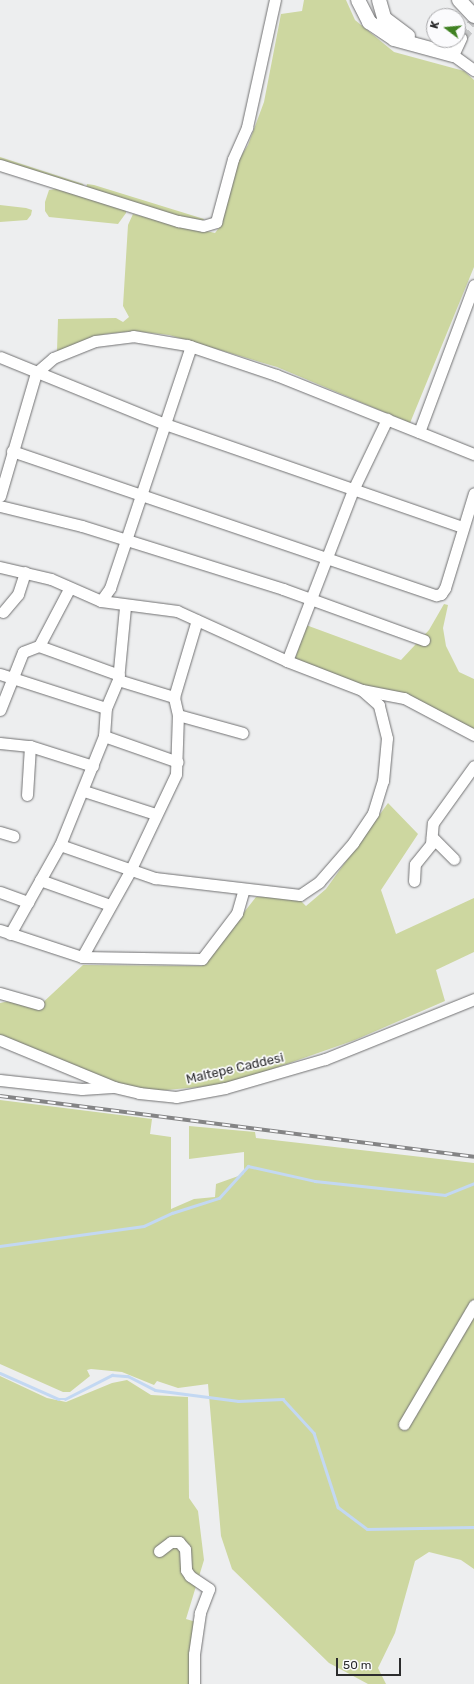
<!DOCTYPE html>
<style>
body{margin:0}
#map{position:relative;width:474px;height:1684px;overflow:hidden;background:#edeeef;font-family:Rubik,sans-serif}
div>[style]{position:absolute}
.green>*{inset:0;background:#cdd7a0}
.stream>*{height:2.5px;margin:-1.25px;padding:0 1.25px;transform-origin:1.25px;border-radius:1.25px;background:#c3d8f2}
.minor-tunnel>*{height:11px;margin-top:-5.5px;transform-origin:0;background:repeating-linear-gradient(90deg,#c6c7c8 0 11px,transparent 0 16.5px)}
.roads{filter:drop-shadow(0 0 1px #717172) drop-shadow(0 0 1px #717172)}
.minor>*{height:11px;margin:-5.5px;padding:0 5.5px;transform-origin:5.5px;border-radius:5.5px;background:#fff}
.major>*{height:14px;margin:-7px;padding:0 7px;transform-origin:7px;border-radius:7px;background:#fff}
.rail>*{height:4px;margin-top:-2px;transform-origin:0;background:repeating-linear-gradient(90deg,#fbfbfd 0 8px,#848485 0 16px);box-sizing:border-box;border-block:1px solid #848485}
span{translate:-50% -50%;white-space:nowrap;text-align:center;line-height:1.15;-webkit-text-stroke:3.5px #fbfbfd;paint-order:stroke}
.street-label{font-size:13px;color:#2c2c2d}
.north{position:absolute;left:426px;top:8px;width:40px;height:40px;box-sizing:border-box;background:#fbfbfd;border:1px solid #a8a8aa;border-radius:50%;rotate:286deg;font-size:11px;font-weight:700;line-height:16px;text-align:center;color:#2c2c2d}
.north::after{content:'';display:block;margin:auto;width:14px;height:18px;background:#408122;clip-path:polygon(50% 0,100% 100%,50% 72%,0 100%)}
.scale{position:absolute;left:336px;top:1658px;width:65px;height:18px;box-sizing:border-box;border:2px solid #2c2c2d;border-top:0;padding-left:5px;font-size:12px;line-height:14px;white-space:nowrap;color:#2c2c2d;-webkit-text-stroke:3px #fbfbfd;paint-order:stroke}
</style>
<div id="map">
<div class="green">
<i style="clip-path:polygon(304px 0,346px 0,355px 20px,394px 52px,464px 71px,474px 80px,474px 267px,410px 423px,277px 367px,169px 335px,134px 331px,105px 334px,57px 351px,58px 319px,116px 318px,123px 322px,129px 317px,123px 306px,128px 225px,133px 214px,215px 233px,221px 225px,236px 164px,248px 145px,264px 102px,281px 14px,302px 11px)"></i>
<i style="clip-path:polygon(0 157px,83px 184px,84px 186px,0 162px)"></i>
<i style="clip-path:polygon(87px 184px,94px 185px,204px 219px,202px 223px,86px 190px)"></i>
<i style="clip-path:polygon(56px 189px,126px 210px,126px 213px,118px 224px,49px 217px,45px 211px,45px 202px,49px 190px)"></i>
<i style="clip-path:polygon(0 205px,26px 208px,32px 210px,31px 215px,27px 220px,0 222px)"></i>
<i style="clip-path:polygon(444px 604px,448px 605px,443px 628px,446px 646px,459px 672px,474px 679px,474px 729px,393px 693px,349px 682px,295px 659px,306px 625px,401px 660px,429px 630px)"></i>
<i style="clip-path:polygon(388px 803px,418px 834px,381px 890px,396px 934px,474px 898px,474px 952px,436px 970px,445px 1001px,355px 1040px,241px 1080px,220px 1085px,156px 1091px,116px 1084px,0 1037px,0 1003px,14px 1000px,37px 1008px,83px 965px,202px 966px,256px 897px,284px 896px,301px 901px,306px 906px,326px 889px)"></i>
<i style="clip-path:polygon(0 1100px,152px 1119px,150px 1134px,171px 1137px,171px 1209px,194px 1199px,215px 1197px,216px 1184px,244px 1174px,244px 1152px,189px 1159px,189px 1126px,255px 1132px,256px 1138px,474px 1163px,474px 1569px,461px 1560px,429px 1552px,415px 1561px,395px 1633px,378px 1668px,386px 1684px,368px 1684px,329px 1663px,232px 1569px,221px 1536px,208px 1384px,178px 1388px,157px 1381px,154px 1385px,122px 1372px,91px 1369px,87px 1370px,90px 1376px,70px 1392px,63px 1392px,0 1364px)"></i>
<i style="clip-path:polygon(0 1376px,47px 1398px,66px 1402px,112px 1383px,127px 1380px,151px 1395px,188px 1397px,189px 1498px,198px 1511px,204px 1560px,186px 1619px,196px 1622px,192px 1684px,0 1684px)"></i>
</div>
<div class="stream">
<i style="left:0;top:1246px;width:145px;rotate:-7.9deg"></i>
<i style="left:144px;top:1226px;width:31px;rotate:-25deg"></i>
<i style="left:172px;top:1213px;width:49px;rotate:-17.7deg"></i>
<i style="left:219px;top:1198px;width:43px;rotate:-47.8deg"></i>
<i style="left:248px;top:1166px;width:69px;rotate:12.6deg"></i>
<i style="left:315px;top:1181px;width:131px;rotate:6.1deg"></i>
<i style="left:445px;top:1195px;width:31px;rotate:-22deg"></i>
<i style="left:0;top:1373px;width:64px;rotate:23.8deg"></i>
<i style="left:59px;top:1399px;width:6px"></i>
<i style="left:65px;top:1399px;width:53px;rotate:-27.1deg"></i>
<i style="left:112px;top:1375px;width:16px;rotate:4deg"></i>
<i style="left:128px;top:1376px;width:30px;rotate:27deg"></i>
<i style="left:155px;top:1390px;width:84px;rotate:7.5deg"></i>
<i style="left:238px;top:1401px;width:45px;rotate:-2.5deg"></i>
<i style="left:283px;top:1399px;width:46px;rotate:47.6deg"></i>
<i style="left:314px;top:1433px;width:78px;rotate:72deg"></i>
<i style="left:338px;top:1507px;width:36px;rotate:37deg"></i>
<i style="left:367px;top:1529px;width:107px;rotate:-1.1deg"></i>
</div>
<div class="minor-tunnel">
<i style="left:461px;top:38px;width:21px;rotate:-51deg"></i>
</div>
<div class="roads">
<div class="minor">
<i style="left:461px;top:38px;width:19px;rotate:115deg"></i>
<i style="left:453px;top:55px;width:26px;rotate:36deg"></i>
<i style="left:0;top:165px;width:187px;rotate:17.5deg"></i>
<i style="left:178px;top:221px;width:25px;rotate:11deg"></i>
<i style="left:203px;top:226px;width:14px;rotate:-17deg"></i>
<i style="left:216px;top:222px;width:65px;rotate:-74.9deg"></i>
<i style="left:233px;top:159px;width:35px;rotate:-66deg"></i>
<i style="left:247px;top:127px;width:130px;rotate:-77.6deg"></i>
<i style="left:0;top:357px;width:178px;rotate:22.1deg"></i>
<i style="left:165px;top:424px;width:315px;rotate:19.1deg"></i>
<i style="left:419px;top:432px;width:157px;rotate:-69.5deg"></i>
<i style="left:12px;top:451px;width:448px;rotate:18.8deg"></i>
<i style="left:436px;top:595px;width:5px;rotate:-11deg"></i>
<i style="left:441px;top:594px;width:7px;rotate:-56deg"></i>
<i style="left:445px;top:588px;width:99px;rotate:-73deg"></i>
<i style="left:0;top:496px;width:128px;rotate:-73.7deg"></i>
<i style="left:36px;top:373px;width:23px;rotate:-41deg"></i>
<i style="left:53px;top:358px;width:45px;rotate:-22deg"></i>
<i style="left:95px;top:341px;width:38px;rotate:-7deg"></i>
<i style="left:133px;top:336px;width:55px;rotate:9.5deg"></i>
<i style="left:187px;top:345px;width:94px;rotate:18.6deg"></i>
<i style="left:276px;top:375px;width:213px;rotate:21.8deg"></i>
<i style="left:0;top:506px;width:84px;rotate:13.7deg"></i>
<i style="left:82px;top:526px;width:211px;rotate:17.4deg"></i>
<i style="left:283px;top:589px;width:150px;rotate:19.9deg"></i>
<i style="left:0;top:567px;width:52px;rotate:13.2deg"></i>
<i style="left:51px;top:579px;width:55px;rotate:23.7deg"></i>
<i style="left:101px;top:601px;width:77px;rotate:7.5deg"></i>
<i style="left:177px;top:611px;width:121px;rotate:24.4deg"></i>
<i style="left:287px;top:661px;width:80px;rotate:21.1deg"></i>
<i style="left:362px;top:690px;width:43px;rotate:10.8deg"></i>
<i style="left:404px;top:698px;width:79px;rotate:27.9deg"></i>
<i style="left:101px;top:601px;width:16px;rotate:-55deg"></i>
<i style="left:110px;top:588px;width:255px;rotate:-71.5deg"></i>
<i style="left:3px;top:612px;width:23px;rotate:-50deg"></i>
<i style="left:18px;top:594px;width:23px;rotate:-72deg"></i>
<i style="left:39px;top:646px;width:85px;rotate:19.9deg"></i>
<i style="left:287px;top:661px;width:183px;rotate:-68.9deg"></i>
<i style="left:353px;top:490px;width:79px;rotate:-64.4deg"></i>
<i style="left:0;top:674px;width:111px;rotate:17.8deg"></i>
<i style="left:118px;top:680px;width:59px;rotate:16.9deg"></i>
<i style="left:0;top:710px;width:62px;rotate:-68.4deg"></i>
<i style="left:23px;top:652px;width:17px;rotate:-21deg"></i>
<i style="left:39px;top:646px;width:64px;rotate:-62.2deg"></i>
<i style="left:178px;top:715px;width:67px;rotate:15.5deg"></i>
<i style="left:104px;top:736px;width:78px;rotate:19.4deg"></i>
<i style="left:0;top:743px;width:30px;rotate:6deg"></i>
<i style="left:30px;top:746px;width:66px;rotate:17.6deg"></i>
<i style="left:84px;top:791px;width:75px;rotate:17.9deg"></i>
<i style="left:27px;top:795px;width:49px;rotate:-86.5deg"></i>
<i style="left:0;top:832px;width:14px;rotate:17deg"></i>
<i style="left:432px;top:837px;width:31px;rotate:45deg"></i>
<i style="left:60px;top:845px;width:101px;rotate:19.2deg"></i>
<i style="left:155px;top:878px;width:146px;rotate:6.7deg"></i>
<i style="left:300px;top:895px;width:23px;rotate:-34deg"></i>
<i style="left:319px;top:882px;width:52px;rotate:-48.9deg"></i>
<i style="left:353px;top:843px;width:36px;rotate:-56deg"></i>
<i style="left:373px;top:813px;width:34px;rotate:-73deg"></i>
<i style="left:383px;top:781px;width:43px;rotate:-84.7deg"></i>
<i style="left:387px;top:738px;width:34px;rotate:-104deg"></i>
<i style="left:379px;top:705px;width:23px;rotate:-139deg"></i>
<i style="left:40px;top:880px;width:74px;rotate:19.7deg"></i>
<i style="left:414px;top:881px;width:17px;rotate:-87deg"></i>
<i style="left:415px;top:864px;width:26px;rotate:-51deg"></i>
<i style="left:431px;top:844px;width:21px;rotate:-85deg"></i>
<i style="left:433px;top:823px;width:70px;rotate:-54.3deg"></i>
<i style="left:0;top:892px;width:30px;rotate:20deg"></i>
<i style="left:0;top:930px;width:86px;rotate:18.2deg"></i>
<i style="left:82px;top:957px;width:98px;rotate:-60.8deg"></i>
<i style="left:130px;top:871px;width:107px;rotate:-64.6deg"></i>
<i style="left:176px;top:774px;width:59px;rotate:-88.1deg"></i>
<i style="left:178px;top:715px;width:18px;rotate:-103deg"></i>
<i style="left:174px;top:697px;width:80px;rotate:-73.4deg"></i>
<i style="left:10px;top:934px;width:102px;rotate:-60.7deg"></i>
<i style="left:60px;top:845px;width:118px;rotate:-68deg"></i>
<i style="left:104px;top:736px;width:28px;rotate:-86deg"></i>
<i style="left:106px;top:708px;width:30px;rotate:-67deg"></i>
<i style="left:118px;top:680px;width:73px;rotate:-84.5deg"></i>
<i style="left:82px;top:957px;width:120px;rotate:1deg"></i>
<i style="left:202px;top:959px;width:58px;rotate:-52.7deg"></i>
<i style="left:237px;top:913px;width:25px;rotate:-74deg"></i>
<i style="left:0;top:993px;width:40px;rotate:16deg"></i>
<i style="left:0;top:1040px;width:123px;rotate:22.4deg"></i>
<i style="left:114px;top:1087px;width:26px;rotate:13deg"></i>
<i style="left:139px;top:1093px;width:37px;rotate:6deg"></i>
<i style="left:176px;top:1097px;width:50px;rotate:-10.4deg"></i>
<i style="left:225px;top:1088px;width:104px;rotate:-16.2deg"></i>
<i style="left:325px;top:1059px;width:161px;rotate:-21.9deg"></i>
<i style="left:0;top:1080px;width:82px;rotate:6.3deg"></i>
<i style="left:82px;top:1089px;width:30px;rotate:-4deg"></i>
<i style="left:404px;top:1424px;width:138px;rotate:-59.5deg"></i>
<i style="left:159px;top:1551px;width:15px;rotate:-37deg"></i>
<i style="left:171px;top:1542px;width:8px"></i>
<i style="left:179px;top:1542px;width:9px;rotate:49deg"></i>
<i style="left:185px;top:1549px;width:21px;rotate:87deg"></i>
<i style="left:186px;top:1570px;width:7px;rotate:56deg"></i>
<i style="left:190px;top:1576px;width:23px;rotate:34deg"></i>
<i style="left:209px;top:1589px;width:26px;rotate:111deg"></i>
<i style="left:200px;top:1613px;width:41px;rotate:98.3deg"></i>
<i style="left:194px;top:1654px;width:30px;rotate:90deg"></i>
</div>
<div class="major">
<i style="left:358px;top:0;width:25px;rotate:63deg"></i>
<i style="left:369px;top:22px;width:30px;rotate:34deg"></i>
<i style="left:394px;top:39px;width:61px;rotate:15.2deg"></i>
<i style="left:379px;top:0;width:19px;rotate:74deg"></i>
<i style="left:384px;top:18px;width:30px;rotate:37deg"></i>
<i style="left:459px;top:0;width:22px;rotate:47deg"></i>
</div>
</div>
<div class="rail">
<i style="left:0;top:1096px;width:478px;rotate:7.3deg"></i>
</div>
<div class="street-label">
<span style="left:235px;top:1069px;rotate:-13deg">Maltepe Caddesi</span>
</div>
<div class="north">K</div>
<div class="scale">50 m</div>
</div>
